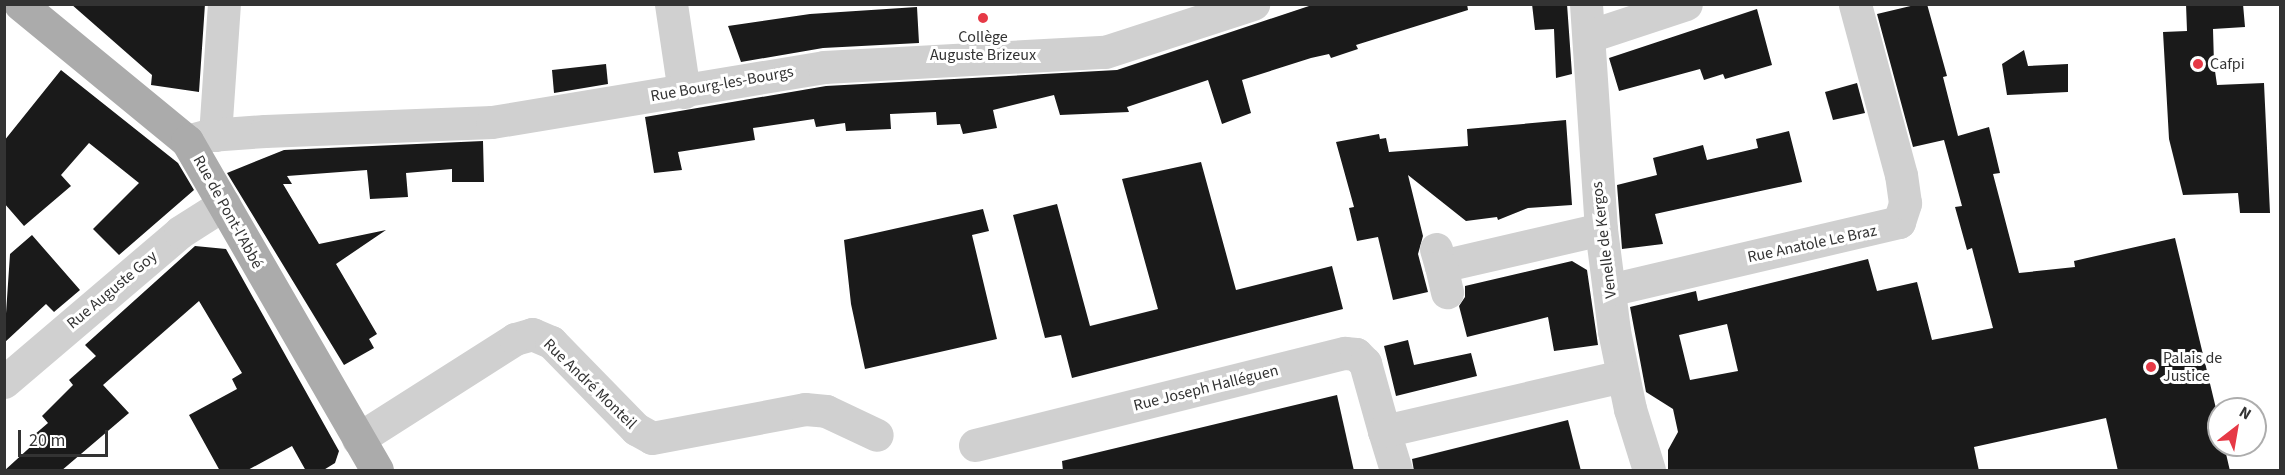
<!DOCTYPE html>
<meta charset="utf-8">
<style>
body{margin:0}
#map{position:relative;width:2285px;height:475px;overflow:hidden;background:#fff;font-family:"Source Sans 3",sans-serif}
div>[style]{position:absolute}
.building>*{inset:0;background:#1a1a1a}
.minor>*{height:33px;margin:-16.5px;padding:0 16.5px;transform-origin:16.5px;border-radius:16.5px;background:#d0d0d0}
.major>*{height:33px;margin:-16.5px;padding:0 16.5px;transform-origin:16.5px;border-radius:16.5px;background:#ababab}
.dots>*{width:16px;height:16px;translate:-50% -50%;box-sizing:border-box;border:3px solid #fff;border-radius:50%}
span{translate:-50% -50%;white-space:nowrap;text-align:center;line-height:1.15;-webkit-text-stroke:6px #fff;paint-order:stroke}
.poi-label{font-size:16px;color:#333}
.left{translate:0 -50%;text-align:left}
.street-label{font-size:16px;color:#333}
.frame{position:absolute;inset:0;border:6px solid #333;pointer-events:none}
.north{position:absolute;left:2207px;top:397px;width:60px;height:60px;box-sizing:border-box;background:#fff;border:2px solid #adadad;border-radius:50%;rotate:31deg;font-size:16px;font-weight:700;line-height:24px;text-align:center;color:#333}
.north::after{content:'';display:block;margin:auto;width:21px;height:27px;background:#e63946;clip-path:polygon(50% 0,100% 100%,50% 72%,0 100%)}
.scale{position:absolute;left:18px;top:430px;width:90px;height:27px;box-sizing:border-box;border:3px solid #333;border-top:0;padding-left:8px;font-size:18px;line-height:21px;white-space:nowrap;color:#333;-webkit-text-stroke:4px #fff;paint-order:stroke}
</style>
<div id="map">
<div class="building">
<i style="clip-path:polygon(71px 4px,205px 4px,199px 92px,151px 85px,152px 75px)"></i>
<i style="clip-path:polygon(1315px 4px,1467px 4px,1468px 10px,1356px 45px,1358px 49px,1331px 58px,1329px 54px,1311px 58px,1242px 80px,1251px 113px,1222px 124px,1208px 80px,1127px 107px,1129px 112px,1060px 115px,1054px 95px,993px 110px,997px 128px,963px 134px,960px 124px,937px 125px,936px 112px,890px 114px,891px 129px,846px 131px,845px 123px,816px 127px,814px 119px,753px 128px,755px 140px,678px 152px,682px 170px,654px 173px,645px 117px,826px 86px,1117px 70px)"></i>
<i style="clip-path:polygon(1532px 4px,1567px 4px,1572px 74px,1556px 78px,1554px 29px,1535px 30px)"></i>
<i style="clip-path:polygon(evenodd,1919px 4px,1927px 4px,1947px 76px,1943px 77px,1958px 136px,1989px 127px,2000px 173px,1993px 174px,2019px 273px,2075px 267px,2074px 261px,2175px 238px,2219px 421px,2219px 445px,2224px 445px,2230px 471px,2118px 471px,2106px 418px,1974px 447px,1979px 471px,1668px 471px,1668px 450px,1678px 432px,1673px 409px,1646px 392px,1630px 307px,1696px 291px,1698px 301px,1868px 259px,1877px 291px,1917px 282px,1932px 340px,1993px 328px,1972px 248px,1967px 250px,1955px 207px,1962px 206px,1944px 140px,1913px 147px,1877px 14px,1919px 4px,1727px 324px,1738px 371px,1690px 380px,1679px 335px,1727px 324px)"></i>
<i style="clip-path:polygon(2186px 4px,2243px 4px,2245px 27px,2213px 29px,2214px 64px,2217px 85px,2264px 83px,2270px 213px,2240px 213px,2238px 193px,2183px 195px,2169px 139px,2163px 32px,2187px 31px)"></i>
<i style="clip-path:polygon(917px 7px,919px 43px,823px 48px,741px 62px,728px 26px,810px 14px)"></i>
<i style="clip-path:polygon(1757px 9px,1772px 65px,1725px 79px,1723px 74px,1704px 80px,1700px 69px,1619px 91px,1609px 58px)"></i>
<i style="clip-path:polygon(2024px 50px,2028px 66px,2068px 64px,2068px 92px,2007px 95px,2002px 64px)"></i>
<i style="clip-path:polygon(606px 64px,608px 84px,554px 93px,552px 70px)"></i>
<i style="clip-path:polygon(61px 70px,178px 163px,194px 190px,119px 255px,93px 229px,139px 183px,89px 143px,61px 175px,71px 186px,24px 226px,4px 203px,4px 141px)"></i>
<i style="clip-path:polygon(1857px 83px,1865px 113px,1833px 120px,1825px 92px)"></i>
<i style="clip-path:polygon(1566px 120px,1572px 205px,1528px 208px,1498px 220px,1497px 217px,1466px 221px,1408px 175px,1423px 236px,1418px 254px,1428px 292px,1393px 300px,1378px 237px,1357px 241px,1349px 208px,1354px 207px,1336px 142px,1379px 134px,1380px 139px,1386px 138px,1389px 152px,1468px 146px,1467px 129px)"></i>
<i style="clip-path:polygon(1789px 131px,1802px 182px,1655px 214px,1663px 244px,1622px 249px,1617px 185px,1657px 175px,1653px 158px,1703px 145px,1707px 160px,1758px 148px,1756px 139px)"></i>
<i style="clip-path:polygon(483px 141px,484px 182px,452px 182px,452px 169px,406px 173px,408px 197px,370px 199px,367px 170px,287px 176px,292px 184px,283px 184px,319px 244px,386px 230px,336px 264px,377px 334px,369px 339px,374px 348px,344px 365px,227px 173px,284px 150px)"></i>
<i style="clip-path:polygon(1201px 162px,1236px 290px,1332px 266px,1343px 309px,1072px 378px,1061px 335px,1045px 338px,1013px 215px,1057px 204px,1090px 326px,1158px 309px,1122px 179px)"></i>
<i style="clip-path:polygon(983px 209px,989px 231px,972px 235px,997px 339px,865px 369px,851px 304px,844px 240px)"></i>
<i style="clip-path:polygon(32px 235px,80px 290px,54px 312px,46px 304px,4px 343px,10px 254px)"></i>
<i style="clip-path:polygon(195px 246px,226px 249px,339px 451px,335px 463px,322px 471px,306px 471px,292px 446px,246px 471px,220px 471px,189px 415px,237px 389px,232px 379px,242px 373px,199px 301px,103px 385px,129px 413px,61px 471px,4px 471px,38px 440px,34px 435px,48px 423px,42px 416px,73px 385px,69px 380px,96px 356px,85px 345px)"></i>
<i style="clip-path:polygon(1572px 261px,1587px 270px,1598px 345px,1554px 351px,1548px 317px,1467px 337px,1459px 306px,1465px 297px,1465px 286px)"></i>
<i style="clip-path:polygon(1408px 340px,1414px 365px,1471px 353px,1477px 376px,1396px 396px,1384px 346px)"></i>
<i style="clip-path:polygon(1337px 395px,1354px 471px,1063px 471px,1062px 461px)"></i>
<i style="clip-path:polygon(1568px 420px,1581px 471px,1414px 471px,1412px 459px)"></i>
</div>
<div class="minor">
<i style="left:671px;top:4px;width:89px;rotate:81.6deg"></i>
<i style="left:1586px;top:4px;width:225px;rotate:86.2deg"></i>
<i style="left:1601px;top:229px;width:103px;rotate:82.7deg"></i>
<i style="left:1614px;top:331px;width:80px;rotate:78.4deg"></i>
<i style="left:1630px;top:409px;width:64px;rotate:72.7deg"></i>
<i style="left:1589px;top:36px;width:102px;rotate:-18.3deg"></i>
<i style="left:215px;top:135px;width:131px;rotate:-86.1deg"></i>
<i style="left:187px;top:141px;width:23px;rotate:-15deg"></i>
<i style="left:209px;top:135px;width:56px;rotate:-4.1deg"></i>
<i style="left:265px;top:131px;width:227px;rotate:-2.3deg"></i>
<i style="left:492px;top:122px;width:337px;rotate:-9.4deg"></i>
<i style="left:824px;top:67px;width:281px;rotate:-3.1deg"></i>
<i style="left:1105px;top:52px;width:156px;rotate:-18deg"></i>
<i style="left:1436px;top:249px;width:18px;rotate:74deg"></i>
<i style="left:1441px;top:266px;width:164px;rotate:-13deg"></i>
<i style="left:1441px;top:266px;width:27px;rotate:77deg"></i>
<i style="left:1609px;top:290px;width:298px;rotate:-13.2deg"></i>
<i style="left:1899px;top:222px;width:20px;rotate:-72deg"></i>
<i style="left:1905px;top:203px;width:28px;rotate:-98deg"></i>
<i style="left:1901px;top:175px;width:177px;rotate:-105.1deg"></i>
<i style="left:4px;top:382px;width:231px;rotate:-40.4deg"></i>
<i style="left:180px;top:232px;width:52px;rotate:-32.5deg"></i>
<i style="left:1384px;top:431px;width:41px;rotate:72.9deg"></i>
<i style="left:358px;top:439px;width:186px;rotate:-32.5deg"></i>
<i style="left:515px;top:339px;width:18px;rotate:-16deg"></i>
<i style="left:532px;top:334px;width:21px;rotate:23deg"></i>
<i style="left:551px;top:342px;width:122px;rotate:45.7deg"></i>
<i style="left:636px;top:429px;width:18px;rotate:29deg"></i>
<i style="left:652px;top:438px;width:156px;rotate:-10.7deg"></i>
<i style="left:805px;top:409px;width:21px;rotate:5deg"></i>
<i style="left:826px;top:411px;width:56px;rotate:25.2deg"></i>
<i style="left:975px;top:445px;width:381px;rotate:-14deg"></i>
<i style="left:1345px;top:353px;width:11px;rotate:5deg"></i>
<i style="left:1356px;top:354px;width:13px;rotate:45deg"></i>
<i style="left:1365px;top:363px;width:71px;rotate:74.4deg"></i>
<i style="left:1384px;top:431px;width:244px;rotate:-13deg"></i>
</div>
<div class="major">
<i style="left:20px;top:4px;width:216px;rotate:39.4deg"></i>
<i style="left:187px;top:141px;width:380px;rotate:60deg"></i>
</div>
<div class="dots">
<i style="left:983px;top:18px;background:#e63946"></i>
<i style="left:2198px;top:64px;background:#e63946"></i>
<i style="left:2151px;top:367px;background:#e63946"></i>
</div>
<div class="poi-label">
<span style="left:983px;top:46px">Collège<br>Auguste Brizeux</span>
<span class="left" style="left:2210px;top:64px">Cafpi</span>
<span class="left" style="left:2163px;top:367px">Palais de<br>Justice</span>
</div>
<div class="street-label">
<span style="left:722px;top:84px;rotate:-10deg">Rue Bourg-les-Bourgs</span>
<span style="left:228px;top:212px;rotate:61deg">Rue de Pont-l'Abbé</span>
<span style="left:1604px;top:240px;rotate:-97deg">Venelle de Kergos</span>
<span style="left:1812px;top:244px;rotate:-12deg">Rue Anatole Le Braz</span>
<span style="left:112px;top:290px;rotate:-40deg">Rue Auguste Goy</span>
<span style="left:590px;top:384px;rotate:44deg">Rue André Monteil</span>
<span style="left:1206px;top:388px;rotate:-14deg">Rue Joseph Halléguen</span>
</div>
<div class="frame"></div>
<div class="north">N</div>
<div class="scale">20 m</div>
</div>
